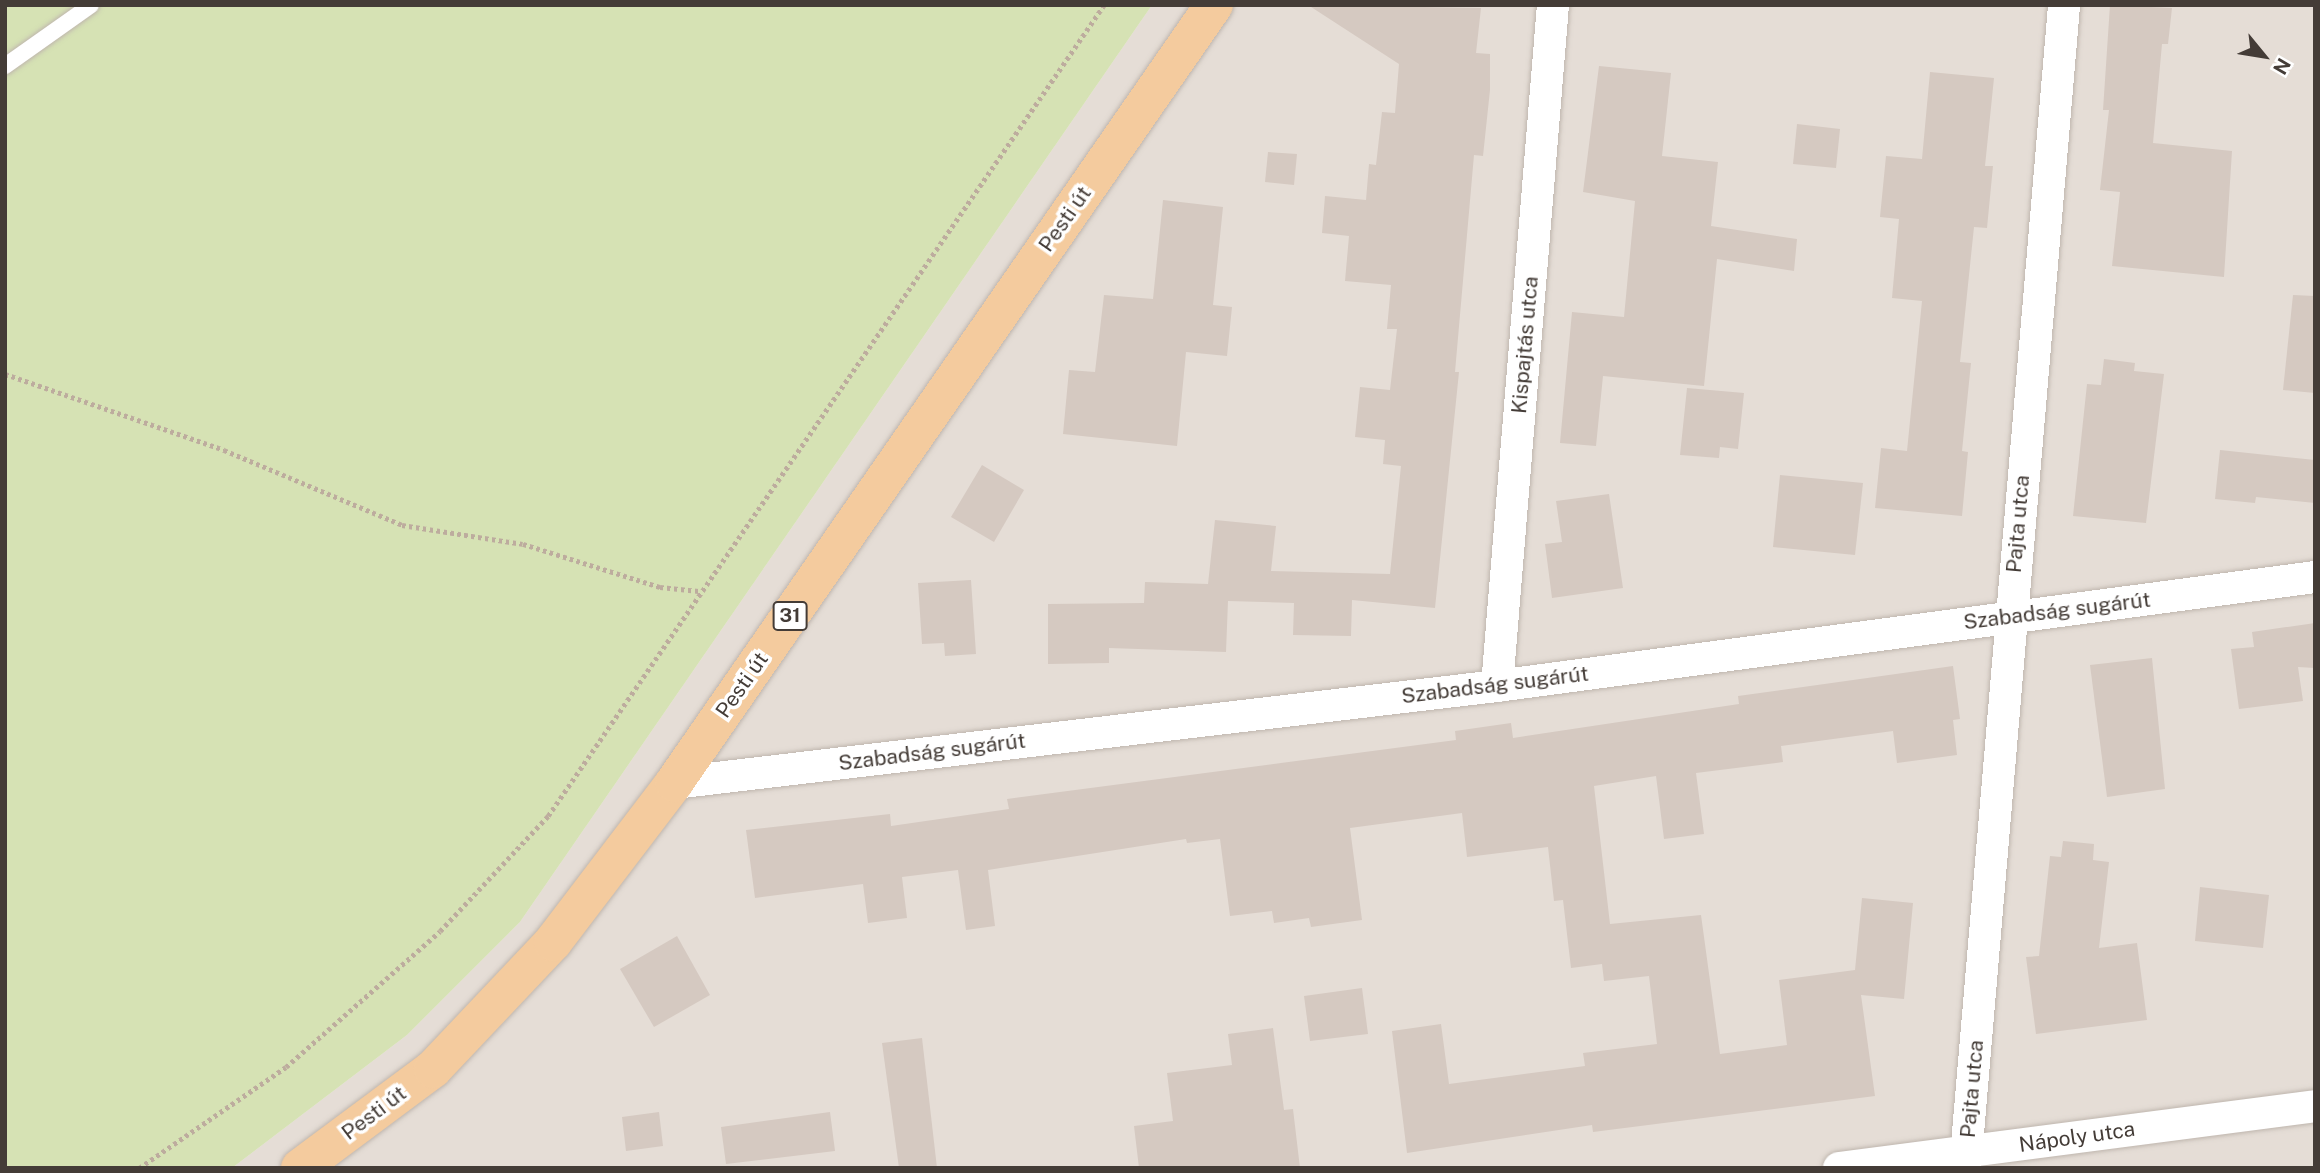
<!DOCTYPE html>
<meta charset="utf-8">
<style>
body{margin:0}
#map{position:relative;width:2320px;height:1173px;overflow:hidden;background:#f2ede7;font-family:"Public Sans",sans-serif}
div>[style]{position:absolute}
.residential>*{inset:0;background:#e5ddd6}
.green>*{inset:0;background:#d6e2b4}
.building>*{inset:0;background:#d5c9c1}
.path>*{height:4.5px;margin-top:-2.25px;transform-origin:0;background:repeating-linear-gradient(90deg,#bdac9e 0 3.5px,transparent 0 7px)}
.roads{filter:drop-shadow(0 0 2px #bfb6ae) drop-shadow(0 0 2px #bfb6ae)}
.service>*{height:16px;margin:-8px;padding:0 8px;transform-origin:8px;border-radius:8px;background:#fff}
.minor>*{height:32px;margin:-16px;padding:0 16px;transform-origin:16px;border-radius:16px;background:#fff}
.primary>*{height:38px;margin:-19px;padding:0 19px;transform-origin:19px;border-radius:19px;background:#f4cb9e}
span{translate:-50% -50%;white-space:nowrap;text-align:center;line-height:1.15;-webkit-text-stroke:7px #fff;paint-order:stroke}
.shield-label span{padding:2px 5px;background:#fff;border:2px solid;border-radius:5px;-webkit-text-stroke-width:0}
.shield-label{font-size:19px;color:#443c37;font-weight:700}
.street-label{font-size:21px;color:#443c37}
.frame{position:absolute;inset:0;border:7px solid #443c37;pointer-events:none}
.north{position:absolute;left:2229px;top:21px;width:70px;height:70px;-webkit-text-stroke:5px #fff;paint-order:stroke;rotate:120deg;font-size:19px;font-weight:700;line-height:28px;text-align:center;color:#443c37}
.north::after{content:'';display:block;margin:auto;width:24px;height:32px;background:#443c37;clip-path:polygon(50% 0,100% 100%,50% 72%,0 100%)}
</style>
<div id="map">
<div class="residential">
<i style="clip-path:polygon(1152px 5px,2315px 5px,2315px 1168px,232px 1168px,407px 1035px,520px 922px)"></i>
</div>
<div class="green">
<i style="clip-path:polygon(5px 5px,1152px 5px,520px 922px,407px 1035px,232px 1168px,5px 1168px)"></i>
</div>
<div class="building">
<i style="clip-path:polygon(1308px 5px,1481px 8px,1476px 53px,1490px 54px,1490px 90px,1483px 156px,1474px 155px,1455px 372px,1459px 372px,1435px 608px,1352px 600px,1351px 636px,1293px 635px,1294px 603px,1228px 601px,1226px 652px,1109px 648px,1109px 663px,1048px 664px,1048px 604px,1144px 603px,1145px 582px,1208px 584px,1215px 520px,1276px 526px,1271px 571px,1390px 574px,1401px 466px,1383px 464px,1385px 440px,1355px 437px,1360px 387px,1390px 390px,1397px 329px,1387px 329px,1391px 285px,1345px 281px,1349px 236px,1322px 233px,1325px 196px,1366px 200px,1369px 164px,1376px 165px,1382px 112px,1395px 113px,1399px 64px)"></i>
<i style="clip-path:polygon(2110px 5px,2172px 8px,2168px 44px,2162px 44px,2153px 143px,2232px 151px,2224px 277px,2112px 266px,2120px 192px,2100px 190px,2109px 110px,2103px 110px)"></i>
<i style="clip-path:polygon(1599px 66px,1671px 73px,1662px 156px,1718px 162px,1711px 226px,1797px 239px,1794px 271px,1717px 259px,1704px 386px,1603px 376px,1596px 446px,1560px 443px,1572px 312px,1624px 317px,1635px 201px,1583px 192px)"></i>
<i style="clip-path:polygon(1930px 72px,1994px 78px,1985px 166px,1993px 166px,1987px 228px,1974px 227px,1960px 362px,1971px 363px,1962px 451px,1968px 452px,1962px 516px,1875px 508px,1881px 448px,1907px 451px,1922px 301px,1892px 298px,1899px 219px,1880px 217px,1886px 156px,1922px 159px)"></i>
<i style="clip-path:polygon(1797px 124px,1840px 129px,1836px 168px,1793px 164px)"></i>
<i style="clip-path:polygon(1268px 152px,1297px 154px,1294px 185px,1265px 182px)"></i>
<i style="clip-path:polygon(1163px 200px,1223px 207px,1213px 305px,1232px 307px,1227px 356px,1186px 352px,1177px 446px,1063px 434px,1069px 370px,1095px 372px,1104px 295px,1153px 299px)"></i>
<i style="clip-path:polygon(2293px 295px,2315px 296px,2315px 393px,2283px 390px)"></i>
<i style="clip-path:polygon(2104px 359px,2135px 363px,2134px 371px,2164px 374px,2146px 523px,2073px 516px,2087px 384px,2101px 385px)"></i>
<i style="clip-path:polygon(1687px 388px,1744px 393px,1738px 449px,1720px 447px,1719px 458px,1680px 455px)"></i>
<i style="clip-path:polygon(2220px 450px,2315px 460px,2315px 503px,2256px 497px,2255px 503px,2215px 499px)"></i>
<i style="clip-path:polygon(982px 465px,1024px 490px,994px 542px,951px 517px)"></i>
<i style="clip-path:polygon(1780px 475px,1863px 483px,1855px 555px,1773px 547px)"></i>
<i style="clip-path:polygon(1609px 494px,1623px 588px,1552px 598px,1545px 544px,1562px 542px,1556px 501px)"></i>
<i style="clip-path:polygon(971px 580px,976px 654px,945px 656px,944px 643px,922px 644px,918px 583px)"></i>
<i style="clip-path:polygon(2315px 623px,2315px 668px,2298px 667px,2303px 701px,2239px 709px,2231px 649px,2254px 647px,2252px 632px)"></i>
<i style="clip-path:polygon(2152px 658px,2165px 789px,2107px 797px,2090px 665px)"></i>
<i style="clip-path:polygon(1953px 666px,1960px 719px,1953px 720px,1957px 755px,1897px 763px,1893px 731px,1781px 746px,1783px 762px,1696px 773px,1704px 834px,1664px 839px,1656px 776px,1594px 786px,1610px 924px,1701px 915px,1720px 1054px,1787px 1045px,1779px 980px,1855px 970px,1862px 898px,1913px 903px,1904px 999px,1861px 995px,1875px 1096px,1593px 1132px,1592px 1125px,1407px 1153px,1392px 1031px,1441px 1024px,1449px 1084px,1585px 1066px,1583px 1053px,1657px 1044px,1649px 976px,1604px 981px,1602px 964px,1571px 968px,1563px 900px,1554px 901px,1548px 847px,1467px 857px,1462px 813px,1350px 828px,1362px 920px,1311px 927px,1309px 918px,1274px 923px,1272px 911px,1230px 916px,1220px 839px,1187px 843px,1186px 839px,988px 870px,995px 926px,966px 930px,958px 870px,902px 877px,907px 918px,868px 923px,863px 884px,755px 898px,746px 830px,890px 814px,891px 826px,1009px 809px,1007px 799px,1456px 740px,1455px 731px,1511px 723px,1513px 738px,1739px 704px,1738px 696px)"></i>
<i style="clip-path:polygon(2063px 841px,2094px 844px,2093px 860px,2109px 862px,2099px 948px,2137px 943px,2147px 1020px,2036px 1034px,2026px 957px,2039px 956px,2050px 856px,2061px 857px)"></i>
<i style="clip-path:polygon(2200px 887px,2269px 895px,2263px 948px,2195px 941px)"></i>
<i style="clip-path:polygon(677px 936px,710px 995px,654px 1027px,620px 969px)"></i>
<i style="clip-path:polygon(1362px 988px,1368px 1034px,1310px 1041px,1304px 996px)"></i>
<i style="clip-path:polygon(1273px 1028px,1284px 1110px,1293px 1109px,1300px 1168px,1139px 1168px,1134px 1126px,1173px 1121px,1167px 1073px,1232px 1065px,1228px 1034px)"></i>
<i style="clip-path:polygon(922px 1038px,937px 1168px,899px 1168px,882px 1043px)"></i>
<i style="clip-path:polygon(659px 1112px,663px 1146px,626px 1151px,622px 1117px)"></i>
<i style="clip-path:polygon(830px 1112px,835px 1151px,726px 1164px,721px 1127px)"></i>
</div>
<div class="path">
<i style="left:5px;top:374px;width:232px;rotate:19.1deg"></i>
<i style="left:224px;top:450px;width:193px;rotate:22.8deg"></i>
<i style="left:402px;top:525px;width:122px;rotate:8.9deg"></i>
<i style="left:523px;top:544px;width:144px;rotate:17.4deg"></i>
<i style="left:660px;top:587px;width:39px;rotate:6deg"></i>
<i style="left:139px;top:1168px;width:178px;rotate:-34.5deg"></i>
<i style="left:286px;top:1067px;width:205px;rotate:-41.4deg"></i>
<i style="left:440px;top:931px;width:158px;rotate:-46.8deg"></i>
<i style="left:548px;top:816px;width:983px;rotate:-55.57deg"></i>
</div>
<div class="roads">
<div class="service">
<i style="left:5px;top:66px;width:105px;rotate:-35.3deg"></i>
</div>
<div class="minor">
<i style="left:1497px;top:686px;width:683px;rotate:-85.3deg"></i>
<i style="left:674px;top:783px;width:829px;rotate:-6.72deg"></i>
<i style="left:1497px;top:686px;width:825px;rotate:-7.59deg"></i>
<i style="left:1839px;top:1168px;width:480px;rotate:-7.4deg"></i>
<i style="left:1965px;top:1168px;width:1167px;rotate:-85.13deg"></i>
</div>
<div class="primary">
<i style="left:300px;top:1168px;width:166px;rotate:-36.7deg"></i>
<i style="left:433px;top:1069px;width:175px;rotate:-46.6deg"></i>
<i style="left:553px;top:942px;width:200px;rotate:-52.7deg"></i>
<i style="left:674px;top:783px;width:947px;rotate:-55.24deg"></i>
</div>
</div>
<div class="shield-label">
<span style="left:790px;top:616px">31</span>
</div>
<div class="street-label">
<span style="left:1065px;top:219px;rotate:-55deg">Pesti út</span>
<span style="left:1525px;top:345px;rotate:-85deg">Kispajtás utca</span>
<span style="left:2018px;top:524px;rotate:-85deg">Pajta utca</span>
<span style="left:2057px;top:611px;rotate:-7deg">Szabadság sugárút</span>
<span style="left:742px;top:685px;rotate:-55deg">Pesti út</span>
<span style="left:1495px;top:685px;rotate:-7deg">Szabadság sugárút</span>
<span style="left:932px;top:752px;rotate:-7deg">Szabadság sugárút</span>
<span style="left:1972px;top:1089px;rotate:-85deg">Pajta utca</span>
<span style="left:374px;top:1113px;rotate:-37deg">Pesti út</span>
<span style="left:2077px;top:1137px;rotate:-8deg">Nápoly utca</span>
</div>
<div class="frame"></div>
<div class="north">N</div>
</div>
